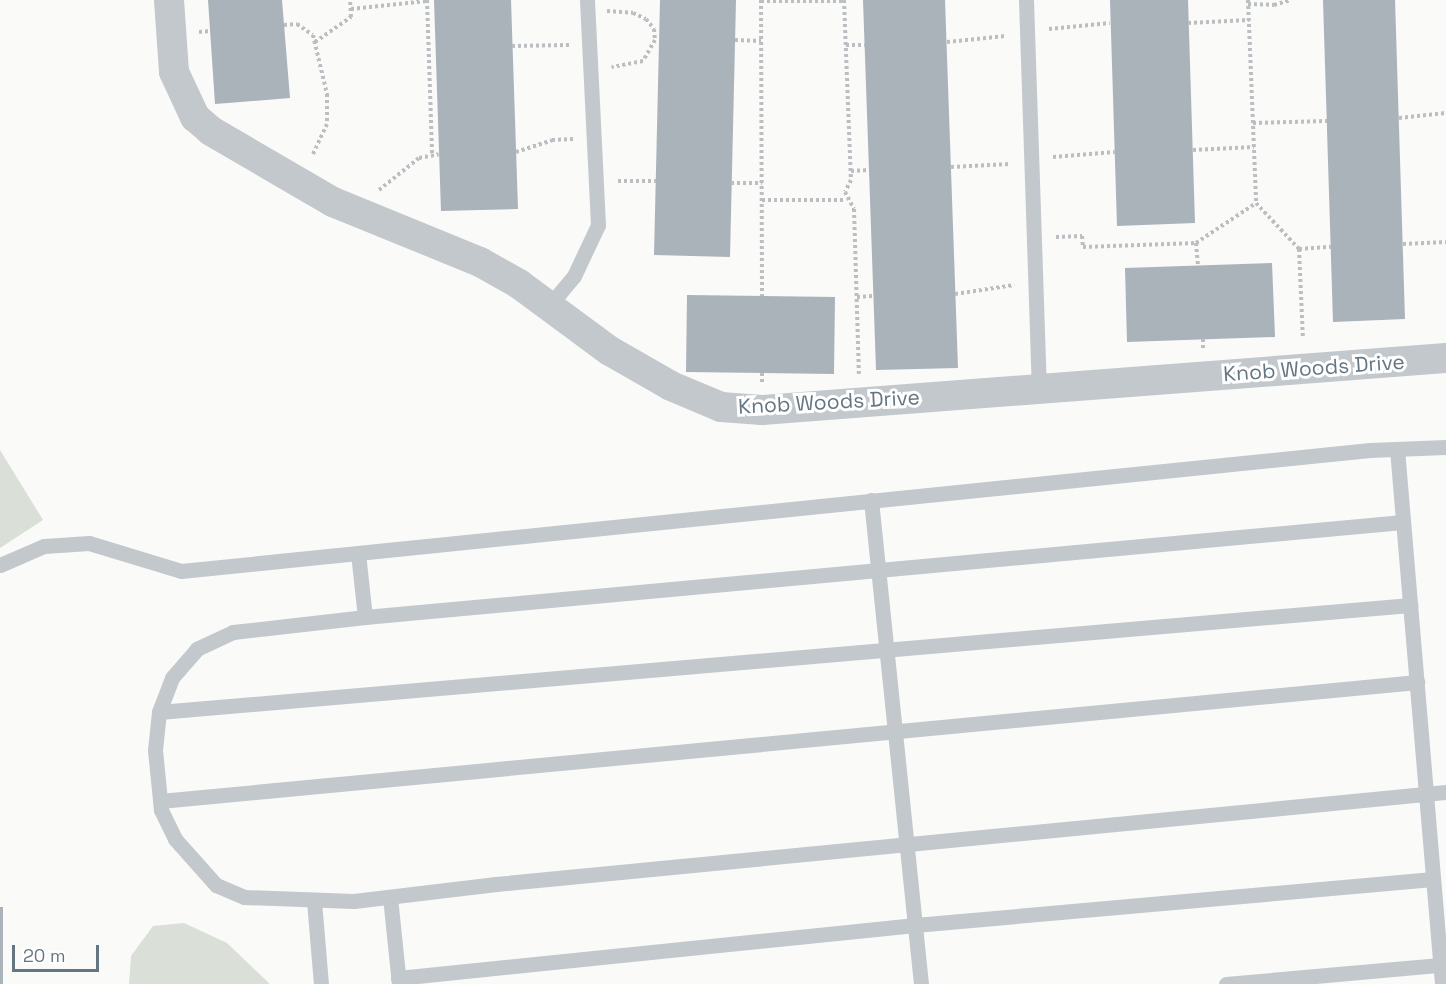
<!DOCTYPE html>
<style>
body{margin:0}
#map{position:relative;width:1446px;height:984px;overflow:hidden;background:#fafaf8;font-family:"Space Grotesk",sans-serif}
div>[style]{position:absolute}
.green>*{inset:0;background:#dadfd7}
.building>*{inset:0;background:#aab3b9}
.path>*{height:4px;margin-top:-2px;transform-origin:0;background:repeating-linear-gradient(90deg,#bbbfc2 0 3px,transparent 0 6px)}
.lane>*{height:15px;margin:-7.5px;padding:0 7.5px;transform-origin:7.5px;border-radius:7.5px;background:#c3c8cc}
.street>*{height:30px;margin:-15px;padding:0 15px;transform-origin:15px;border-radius:15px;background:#c3c8cc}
span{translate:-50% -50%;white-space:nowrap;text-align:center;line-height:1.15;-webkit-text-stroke:6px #fff;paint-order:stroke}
.street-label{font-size:21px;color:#657683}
.scale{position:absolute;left:12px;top:945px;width:87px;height:27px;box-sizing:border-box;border:3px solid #657683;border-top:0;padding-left:8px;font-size:18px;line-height:21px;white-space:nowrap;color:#657683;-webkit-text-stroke:4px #fff;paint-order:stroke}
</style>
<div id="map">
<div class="green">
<i style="clip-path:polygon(0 450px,43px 520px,0 548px)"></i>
<i style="clip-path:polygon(184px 923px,227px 943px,270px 984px,129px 984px,131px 956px,153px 926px)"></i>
</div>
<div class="building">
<i style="clip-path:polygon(208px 0,282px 0,290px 98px,215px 104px)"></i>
<i style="clip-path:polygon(434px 0,511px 0,518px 209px,441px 211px)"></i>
<i style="clip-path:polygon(660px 0,736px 0,730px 257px,654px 255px)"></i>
<i style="clip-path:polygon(863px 0,945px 0,958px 368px,876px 370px)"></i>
<i style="clip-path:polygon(1110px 0,1188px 0,1195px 223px,1117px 226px)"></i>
<i style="clip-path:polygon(1323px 0,1395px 0,1405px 319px,1333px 322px)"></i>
<i style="clip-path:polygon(1272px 263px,1275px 337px,1127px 342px,1125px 268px)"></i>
<i style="clip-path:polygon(687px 295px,835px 297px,834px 374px,686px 372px)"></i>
<i style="clip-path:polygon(0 907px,3px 907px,3px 984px,0 984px)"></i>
</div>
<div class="path">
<i style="left:427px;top:0;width:154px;rotate:88.1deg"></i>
<i style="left:761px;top:0;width:296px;rotate:89.8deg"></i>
<i style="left:844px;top:0;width:180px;rotate:87.8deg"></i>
<i style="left:851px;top:180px;width:13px;rotate:117deg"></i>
<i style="left:845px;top:192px;width:19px;rotate:62deg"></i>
<i style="left:854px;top:209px;width:165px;rotate:88.3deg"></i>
<i style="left:1248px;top:0;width:203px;rotate:87.7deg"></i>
<i style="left:761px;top:1px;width:83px"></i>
<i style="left:1248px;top:4px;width:26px;rotate:2deg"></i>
<i style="left:1274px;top:5px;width:17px;rotate:-17deg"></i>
<i style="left:351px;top:9px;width:76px;rotate:-6deg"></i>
<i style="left:607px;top:11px;width:26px;rotate:4deg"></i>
<i style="left:633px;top:13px;width:14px;rotate:25deg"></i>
<i style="left:646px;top:19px;width:13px;rotate:51deg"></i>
<i style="left:654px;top:29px;width:11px;rotate:85deg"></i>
<i style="left:655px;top:40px;width:24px;rotate:120deg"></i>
<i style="left:643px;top:61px;width:32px;rotate:169deg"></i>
<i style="left:1188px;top:23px;width:61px;rotate:-2.8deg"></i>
<i style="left:284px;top:25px;width:13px;rotate:-4deg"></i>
<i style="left:297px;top:24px;width:19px;rotate:35deg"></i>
<i style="left:313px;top:35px;width:61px;rotate:76.7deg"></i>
<i style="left:327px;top:94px;width:30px;rotate:90deg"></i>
<i style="left:327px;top:124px;width:35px;rotate:115deg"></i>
<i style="left:1049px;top:29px;width:61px;rotate:-5.6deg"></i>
<i style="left:199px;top:32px;width:11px;rotate:-5deg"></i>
<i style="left:735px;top:40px;width:26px;rotate:2deg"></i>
<i style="left:315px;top:42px;width:44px;rotate:-34.8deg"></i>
<i style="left:351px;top:17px;width:17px;rotate:-93deg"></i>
<i style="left:947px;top:42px;width:59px;rotate:-5.8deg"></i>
<i style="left:846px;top:45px;width:19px"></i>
<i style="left:512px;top:46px;width:57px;rotate:-1deg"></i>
<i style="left:1399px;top:118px;width:47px;rotate:-6.1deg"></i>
<i style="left:1253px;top:123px;width:74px;rotate:-1.5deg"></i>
<i style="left:1193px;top:150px;width:61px;rotate:-2.8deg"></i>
<i style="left:516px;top:152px;width:38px;rotate:-18deg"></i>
<i style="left:552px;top:140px;width:21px;rotate:-3deg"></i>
<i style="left:1053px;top:157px;width:62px;rotate:-4.6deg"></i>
<i style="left:951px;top:167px;width:59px;rotate:-2.9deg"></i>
<i style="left:851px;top:171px;width:18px;rotate:-3deg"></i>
<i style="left:618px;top:181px;width:38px"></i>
<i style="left:731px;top:183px;width:31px"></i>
<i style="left:379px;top:190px;width:51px;rotate:-38.7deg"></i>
<i style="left:419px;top:158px;width:20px;rotate:-11deg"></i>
<i style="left:762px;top:200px;width:84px"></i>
<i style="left:1056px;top:237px;width:26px;rotate:-2deg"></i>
<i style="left:1082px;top:236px;width:11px;rotate:85deg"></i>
<i style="left:1083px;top:247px;width:113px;rotate:-2deg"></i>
<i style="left:1196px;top:243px;width:72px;rotate:-33.7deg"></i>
<i style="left:1256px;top:203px;width:63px;rotate:46.9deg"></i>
<i style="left:1299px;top:249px;width:90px;rotate:87.5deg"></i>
<i style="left:1196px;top:243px;width:23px;rotate:85deg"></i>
<i style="left:1403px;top:244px;width:43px;rotate:-2.7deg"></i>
<i style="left:1299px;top:249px;width:32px;rotate:-4deg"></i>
<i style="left:955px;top:294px;width:60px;rotate:-8.7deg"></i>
<i style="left:857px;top:297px;width:16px;rotate:-4deg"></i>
<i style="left:1203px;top:339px;width:9px;rotate:90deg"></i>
<i style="left:762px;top:373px;width:9px;rotate:90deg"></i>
</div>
<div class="lane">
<i style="left:1026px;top:0;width:388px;rotate:88.1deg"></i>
<i style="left:548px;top:307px;width:40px;rotate:-50deg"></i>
<i style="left:574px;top:276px;width:56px;rotate:-64.8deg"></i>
<i style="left:598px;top:225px;width:225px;rotate:-92.8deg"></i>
<i style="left:1397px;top:449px;width:537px;rotate:85.19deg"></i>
<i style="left:871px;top:500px;width:487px;rotate:84.1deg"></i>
<i style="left:358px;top:553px;width:64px;rotate:83.8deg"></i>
<i style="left:365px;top:617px;width:1042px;rotate:-5.23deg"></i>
<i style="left:0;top:565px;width:48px;rotate:-23.4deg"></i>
<i style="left:44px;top:546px;width:45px;rotate:-3.8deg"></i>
<i style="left:89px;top:543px;width:96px;rotate:16.9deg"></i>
<i style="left:181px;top:571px;width:1195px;rotate:-5.81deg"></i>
<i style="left:1370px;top:450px;width:76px;rotate:-2.3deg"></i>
<i style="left:365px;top:617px;width:133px;rotate:173.5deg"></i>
<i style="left:233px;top:632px;width:40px;rotate:155deg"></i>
<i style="left:197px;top:649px;width:38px;rotate:131deg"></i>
<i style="left:172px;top:678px;width:36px;rotate:111deg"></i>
<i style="left:159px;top:712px;width:38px;rotate:96deg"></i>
<i style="left:155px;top:750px;width:60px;rotate:84.3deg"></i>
<i style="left:161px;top:810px;width:32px;rotate:64deg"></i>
<i style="left:175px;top:839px;width:62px;rotate:48.3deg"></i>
<i style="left:216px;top:885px;width:30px;rotate:23deg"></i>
<i style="left:244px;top:897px;width:110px;rotate:2.1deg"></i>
<i style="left:354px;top:901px;width:143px;rotate:-6.8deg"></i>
<i style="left:496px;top:884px;width:954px;rotate:-5.53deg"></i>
<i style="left:159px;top:712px;width:1256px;rotate:-4.89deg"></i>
<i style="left:160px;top:801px;width:1263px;rotate:-5.41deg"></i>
<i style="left:390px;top:897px;width:87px;rotate:84.1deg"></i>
<i style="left:314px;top:901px;width:83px;rotate:85.2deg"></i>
<i style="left:398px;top:978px;width:520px;rotate:-5.85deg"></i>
<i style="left:915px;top:925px;width:520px;rotate:-5.07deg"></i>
<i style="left:1226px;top:984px;width:215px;rotate:-5.1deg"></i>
</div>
<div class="street">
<i style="left:169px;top:0;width:72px;rotate:86deg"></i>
<i style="left:174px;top:72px;width:50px;rotate:65deg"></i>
<i style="left:195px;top:117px;width:21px;rotate:41deg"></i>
<i style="left:211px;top:131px;width:141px;rotate:30.2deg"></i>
<i style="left:333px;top:202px;width:159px;rotate:22.2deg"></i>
<i style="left:480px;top:262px;width:45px;rotate:29.4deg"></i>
<i style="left:519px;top:284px;width:113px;rotate:36.4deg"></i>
<i style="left:610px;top:351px;width:70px;rotate:29.8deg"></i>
<i style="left:671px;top:386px;width:54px;rotate:22.8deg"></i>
<i style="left:721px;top:407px;width:41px;rotate:4.2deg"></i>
<i style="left:762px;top:410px;width:686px;rotate:-4.35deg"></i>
</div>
<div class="street-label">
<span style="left:1314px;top:368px;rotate:-4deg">Knob Woods Drive</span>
<span style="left:829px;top:402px;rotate:-3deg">Knob Woods Drive</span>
</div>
<div class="scale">20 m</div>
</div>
